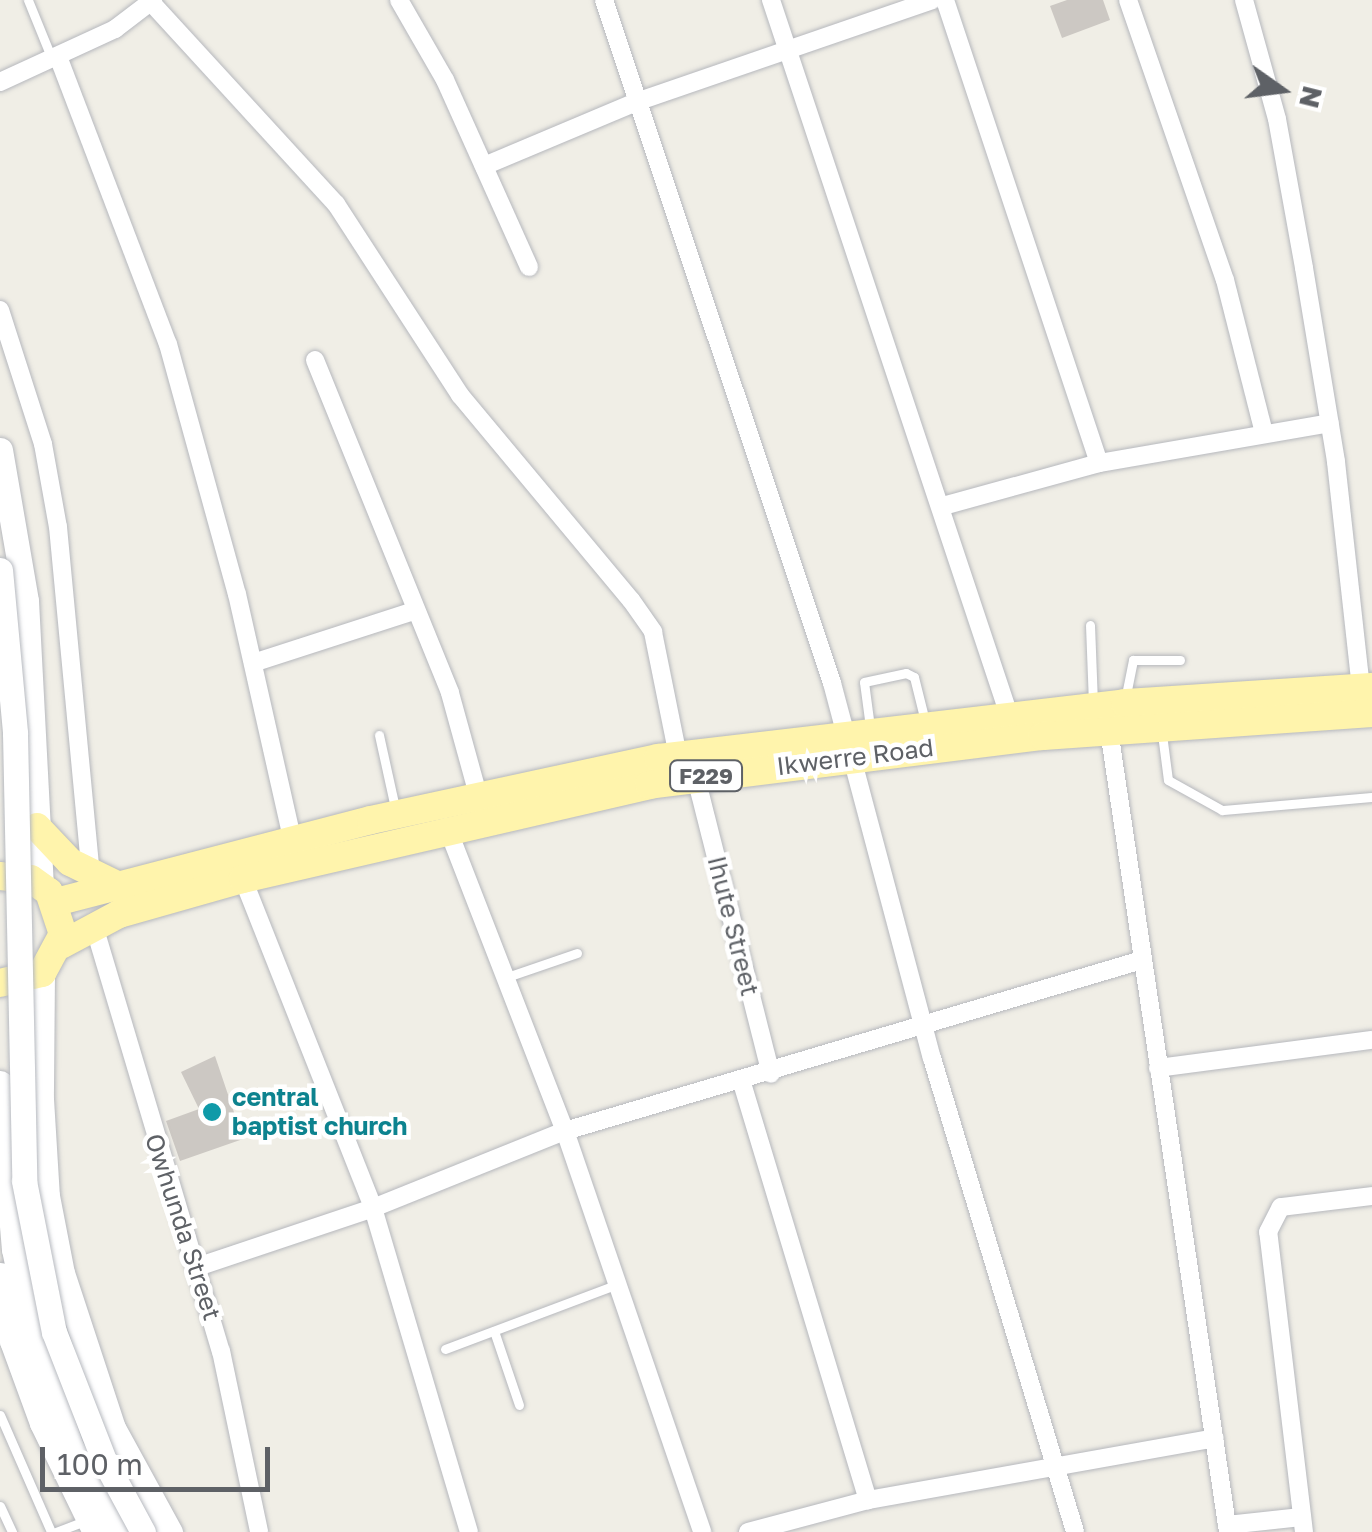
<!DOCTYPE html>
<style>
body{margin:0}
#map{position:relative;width:1372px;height:1532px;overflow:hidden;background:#f0eee6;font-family:"Golos Text",sans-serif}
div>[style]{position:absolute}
.building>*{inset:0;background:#ccc8c3}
.roads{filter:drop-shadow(0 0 2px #b6b8bd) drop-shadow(0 0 2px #b6b8bd)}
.lane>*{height:9px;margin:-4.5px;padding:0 4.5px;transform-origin:4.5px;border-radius:4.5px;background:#fff}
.street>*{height:18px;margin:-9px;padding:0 9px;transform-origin:9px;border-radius:9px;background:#fff}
.secondary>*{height:25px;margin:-12.5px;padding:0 12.5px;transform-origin:12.5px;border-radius:12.5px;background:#fff}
.primary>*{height:28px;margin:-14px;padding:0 14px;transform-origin:14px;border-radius:14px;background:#fff4ac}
.bridges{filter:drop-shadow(0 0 2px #b7bac0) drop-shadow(0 0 2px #b7bac0)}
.secondary-bridge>*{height:25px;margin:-12.5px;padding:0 12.5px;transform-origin:12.5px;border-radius:12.5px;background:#fff}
.dots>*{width:28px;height:28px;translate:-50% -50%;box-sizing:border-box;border:5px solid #fff;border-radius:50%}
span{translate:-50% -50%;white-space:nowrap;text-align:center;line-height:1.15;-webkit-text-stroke:9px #fff;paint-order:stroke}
.shield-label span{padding:2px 8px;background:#fff;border:2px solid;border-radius:8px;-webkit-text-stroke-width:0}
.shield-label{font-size:22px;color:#5e6166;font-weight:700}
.street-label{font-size:25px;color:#5e6166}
.culture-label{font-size:25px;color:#0d838f;font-weight:700}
.left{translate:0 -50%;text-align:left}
.north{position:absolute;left:1232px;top:40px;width:100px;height:100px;-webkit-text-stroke:8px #fff;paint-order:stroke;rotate:104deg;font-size:28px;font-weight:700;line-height:40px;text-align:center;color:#5e6166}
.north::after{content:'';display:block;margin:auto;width:35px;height:45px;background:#5e6166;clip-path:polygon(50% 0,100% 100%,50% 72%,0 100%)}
.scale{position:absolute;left:40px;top:1447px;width:230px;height:45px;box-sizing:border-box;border:5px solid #5e6166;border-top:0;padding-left:12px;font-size:30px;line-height:35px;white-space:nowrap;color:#5e6166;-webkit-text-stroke:8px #fff;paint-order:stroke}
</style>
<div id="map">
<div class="building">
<i style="clip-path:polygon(1067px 0,1103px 0,1110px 20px,1062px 38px,1050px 6px)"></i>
<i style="clip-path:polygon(215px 1056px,243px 1139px,180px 1161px,166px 1121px,199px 1109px,181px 1072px)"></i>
</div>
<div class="roads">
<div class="lane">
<i style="left:28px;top:0;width:64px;rotate:67.9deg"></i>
<i style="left:1090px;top:625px;width:78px;rotate:87.8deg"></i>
<i style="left:1125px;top:700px;width:41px;rotate:-78.7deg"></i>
<i style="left:1133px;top:660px;width:47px"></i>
<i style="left:870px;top:727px;width:45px;rotate:-97.6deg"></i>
<i style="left:864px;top:682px;width:43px;rotate:-12.1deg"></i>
<i style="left:906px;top:673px;width:9px;rotate:27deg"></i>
<i style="left:914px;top:677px;width:45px;rotate:76deg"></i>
<i style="left:1162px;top:734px;width:46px;rotate:82.6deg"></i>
<i style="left:1168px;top:780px;width:62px;rotate:29.1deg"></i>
<i style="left:1222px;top:810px;width:151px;rotate:-5deg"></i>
<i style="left:379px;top:735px;width:79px;rotate:77.6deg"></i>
<i style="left:507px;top:977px;width:74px;rotate:-18.9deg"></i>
<i style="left:494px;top:1331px;width:78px;rotate:71.3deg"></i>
<i style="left:445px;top:1349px;width:185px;rotate:-20.6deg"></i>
<i style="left:0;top:1415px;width:128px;rotate:66.4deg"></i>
<i style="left:0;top:1506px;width:29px;rotate:65deg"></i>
<i style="left:56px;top:1532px;width:30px;rotate:-21deg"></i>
</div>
<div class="street">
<i style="left:149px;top:0;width:277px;rotate:47.5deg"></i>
<i style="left:336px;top:204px;width:228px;rotate:57deg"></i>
<i style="left:460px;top:395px;width:267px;rotate:50.2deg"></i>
<i style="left:631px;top:600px;width:39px;rotate:55deg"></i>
<i style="left:653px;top:632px;width:126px;rotate:78.6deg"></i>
<i style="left:399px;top:0;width:92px;rotate:60.1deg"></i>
<i style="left:445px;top:80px;width:205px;rotate:65.8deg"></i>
<i style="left:604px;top:0;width:720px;rotate:71.54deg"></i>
<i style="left:832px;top:683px;width:388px;rotate:75.1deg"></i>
<i style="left:932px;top:1058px;width:495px;rotate:73.2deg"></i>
<i style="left:771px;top:0;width:754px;rotate:71.59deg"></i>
<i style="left:945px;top:0;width:488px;rotate:71.6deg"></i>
<i style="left:1128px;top:0;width:296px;rotate:70.9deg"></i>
<i style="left:1225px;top:280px;width:158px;rotate:75.7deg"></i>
<i style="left:1244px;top:0;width:123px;rotate:74.5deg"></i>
<i style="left:1277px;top:119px;width:151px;rotate:79.7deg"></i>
<i style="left:1304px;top:268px;width:197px;rotate:80.6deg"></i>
<i style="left:1336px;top:462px;width:227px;rotate:83.7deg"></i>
<i style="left:59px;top:59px;width:305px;rotate:69.1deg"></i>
<i style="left:168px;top:344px;width:259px;rotate:74.6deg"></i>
<i style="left:237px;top:594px;width:254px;rotate:77.3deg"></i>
<i style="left:0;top:82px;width:127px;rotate:-24.7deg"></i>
<i style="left:115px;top:29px;width:48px;rotate:-37.3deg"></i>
<i style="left:484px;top:166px;width:168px;rotate:-22.8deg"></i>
<i style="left:639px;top:101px;width:310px;rotate:-19deg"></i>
<i style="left:0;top:310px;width:141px;rotate:72.2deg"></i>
<i style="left:43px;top:444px;width:84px;rotate:79.8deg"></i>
<i style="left:58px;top:527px;width:351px;rotate:84.6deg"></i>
<i style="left:315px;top:360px;width:359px;rotate:67.9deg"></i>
<i style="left:450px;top:693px;width:106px;rotate:74.6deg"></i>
<i style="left:943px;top:506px;width:162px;rotate:-15.4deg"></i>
<i style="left:1099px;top:463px;width:234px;rotate:-9.8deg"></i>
<i style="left:253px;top:663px;width:169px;rotate:-17.9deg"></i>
<i style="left:1109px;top:730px;width:811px;rotate:81.56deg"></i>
<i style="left:696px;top:778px;width:305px;rotate:75.8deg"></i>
<i style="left:447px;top:827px;width:326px;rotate:68.8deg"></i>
<i style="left:565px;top:1131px;width:424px;rotate:71.1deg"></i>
<i style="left:243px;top:879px;width:354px;rotate:68.4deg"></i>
<i style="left:373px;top:1208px;width:338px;rotate:73.5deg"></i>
<i style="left:94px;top:926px;width:444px;rotate:73.4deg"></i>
<i style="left:221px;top:1351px;width:185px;rotate:78.1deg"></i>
<i style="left:1158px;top:1068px;width:216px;rotate:-7.5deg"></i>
<i style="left:742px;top:1083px;width:436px;rotate:73.2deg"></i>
<i style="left:197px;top:1267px;width:186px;rotate:-18.5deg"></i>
<i style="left:373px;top:1208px;width:207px;rotate:-21.9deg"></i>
<i style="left:565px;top:1131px;width:602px;rotate:-16.51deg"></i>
<i style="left:1227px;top:1525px;width:75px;rotate:-6.1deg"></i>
<i style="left:748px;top:1532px;width:124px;rotate:-14.9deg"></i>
<i style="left:868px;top:1500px;width:352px;rotate:-10.1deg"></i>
<i style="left:1304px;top:1532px;width:302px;rotate:-96.8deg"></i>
<i style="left:1268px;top:1232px;width:28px;rotate:-63deg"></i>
<i style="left:1281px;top:1207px;width:92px;rotate:-6.9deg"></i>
</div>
<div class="secondary">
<i style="left:0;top:450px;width:153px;rotate:80.2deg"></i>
<i style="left:26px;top:601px;width:284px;rotate:87deg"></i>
<i style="left:42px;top:973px;width:126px;rotate:90.5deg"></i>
<i style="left:41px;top:1099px;width:97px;rotate:86.5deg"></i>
<i style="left:47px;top:1196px;width:78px;rotate:79deg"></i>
<i style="left:62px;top:1273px;width:163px;rotate:71.8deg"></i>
<i style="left:113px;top:1428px;width:119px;rotate:61.3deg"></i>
<i style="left:0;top:1083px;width:167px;rotate:85.2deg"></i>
<i style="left:14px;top:1249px;width:84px;rotate:78.3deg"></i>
<i style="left:31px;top:1331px;width:123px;rotate:71deg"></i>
<i style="left:71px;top:1447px;width:98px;rotate:60deg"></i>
<i style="left:0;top:1275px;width:67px;rotate:79.7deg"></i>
<i style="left:12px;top:1341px;width:87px;rotate:69.9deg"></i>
<i style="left:42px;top:1423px;width:121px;rotate:64.1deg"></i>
</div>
<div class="primary">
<i style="left:37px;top:827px;width:48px;rotate:46.7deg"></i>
<i style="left:70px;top:862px;width:57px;rotate:26.1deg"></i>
<i style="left:0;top:876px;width:31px;rotate:6deg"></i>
<i style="left:31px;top:879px;width:22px;rotate:36deg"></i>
<i style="left:49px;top:892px;width:44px;rotate:71.6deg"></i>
<i style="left:63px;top:934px;width:44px;rotate:118.3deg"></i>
<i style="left:42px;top:973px;width:43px;rotate:166.6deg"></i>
<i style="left:56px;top:902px;width:325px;rotate:-14.6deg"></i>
<i style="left:371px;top:820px;width:294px;rotate:-12.2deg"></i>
<i style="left:658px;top:758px;width:470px;rotate:-6.7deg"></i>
<i style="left:1125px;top:703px;width:248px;rotate:-3.7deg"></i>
<i style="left:61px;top:945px;width:66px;rotate:-28.1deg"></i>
<i style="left:119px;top:914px;width:129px;rotate:-15.8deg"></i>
<i style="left:243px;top:879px;width:417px;rotate:-13deg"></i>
<i style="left:649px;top:785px;width:397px;rotate:-7.1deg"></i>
<i style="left:1043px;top:736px;width:330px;rotate:-4deg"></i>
</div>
</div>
<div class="bridges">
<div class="secondary-bridge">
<i style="left:0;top:570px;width:164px;rotate:84.7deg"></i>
<i style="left:15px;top:733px;width:448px;rotate:88.8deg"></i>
<i style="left:24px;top:1181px;width:154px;rotate:78.8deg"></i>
<i style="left:54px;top:1332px;width:137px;rotate:68.7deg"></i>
<i style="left:104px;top:1460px;width:82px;rotate:61.6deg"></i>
</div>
</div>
<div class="dots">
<i style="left:212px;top:1112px;background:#0f9aa8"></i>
</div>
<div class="shield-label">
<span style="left:706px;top:776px">F229</span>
</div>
<div class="street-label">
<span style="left:855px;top:757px;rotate:-7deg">Ikwerre Road</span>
<span style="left:733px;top:926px;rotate:76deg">Ihute Street</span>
<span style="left:183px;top:1227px;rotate:72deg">Owhunda Street</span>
</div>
<div class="culture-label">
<span class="left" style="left:232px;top:1112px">central<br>baptist church</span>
</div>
<div class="north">N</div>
<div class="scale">100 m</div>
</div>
